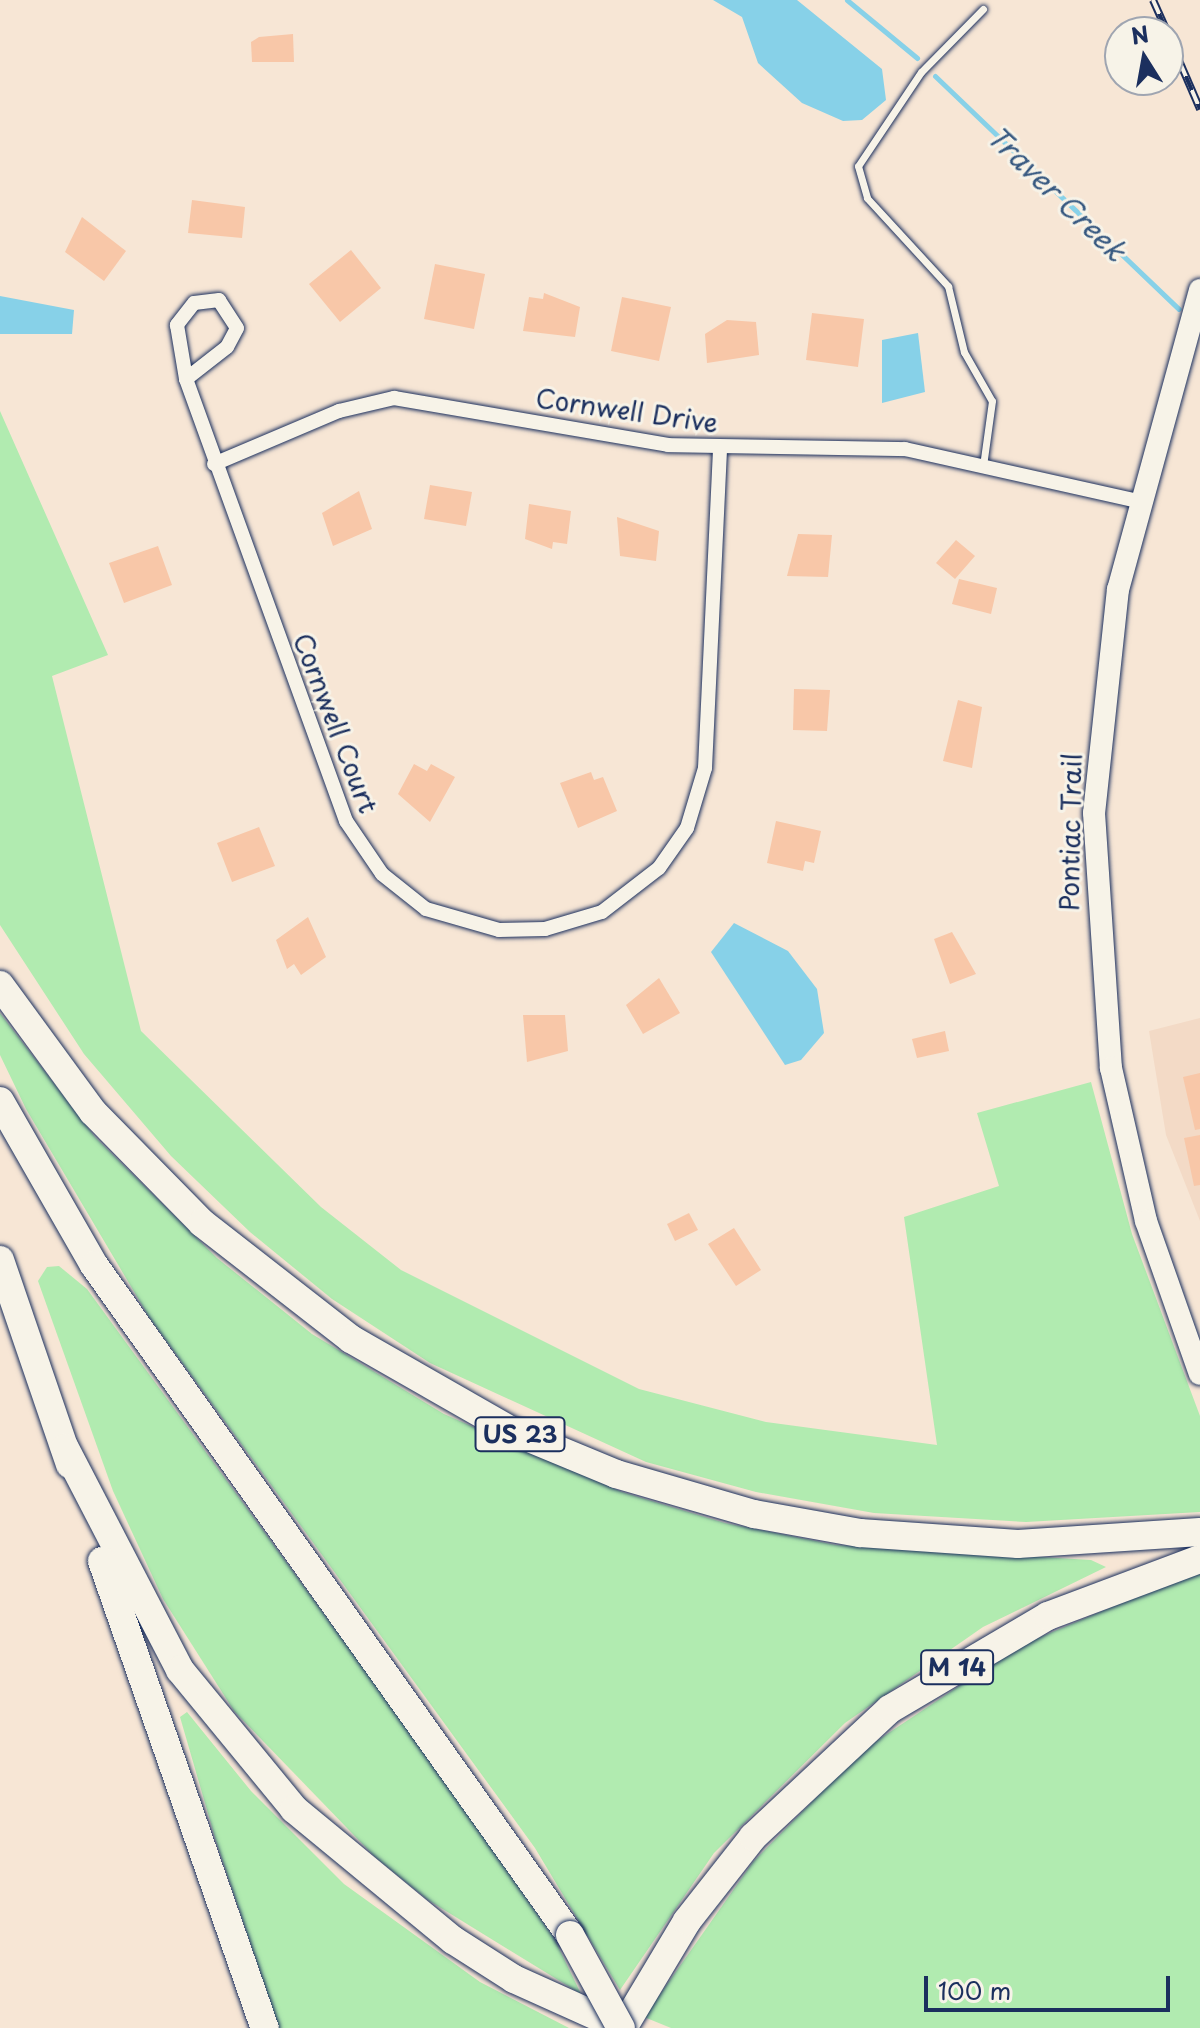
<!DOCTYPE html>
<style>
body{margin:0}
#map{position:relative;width:1200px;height:2028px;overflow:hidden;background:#f7e6d5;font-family:"Playpen Sans",sans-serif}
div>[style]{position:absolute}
.built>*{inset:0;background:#f3dac6}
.green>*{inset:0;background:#b1ebb0}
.water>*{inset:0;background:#87d1e8}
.stream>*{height:5px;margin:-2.5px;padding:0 2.5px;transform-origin:2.5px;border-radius:2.5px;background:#87d1e8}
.building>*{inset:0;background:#f8c7a8}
.roads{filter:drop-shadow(0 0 2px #1b2f5e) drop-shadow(0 0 2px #1b2f5e)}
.lane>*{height:7px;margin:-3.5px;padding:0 3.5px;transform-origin:3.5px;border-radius:3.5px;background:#f7f3e8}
.street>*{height:14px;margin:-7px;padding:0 7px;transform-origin:7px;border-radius:7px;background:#f7f3e8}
.secondary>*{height:22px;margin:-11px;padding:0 11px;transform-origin:11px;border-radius:11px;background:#f7f3e8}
.highway>*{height:28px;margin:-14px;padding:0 14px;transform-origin:14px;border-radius:14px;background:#f7f3e8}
.rail>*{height:8px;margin-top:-4px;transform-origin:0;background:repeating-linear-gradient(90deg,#f7f3e8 0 15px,#1b2f5e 0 30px);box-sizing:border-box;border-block:2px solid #1b2f5e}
.bridges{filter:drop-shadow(0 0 2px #1b2f5e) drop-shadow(0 0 2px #1b2f5e)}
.highway-bridge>*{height:28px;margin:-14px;padding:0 14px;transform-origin:14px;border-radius:14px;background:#f7f3e8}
span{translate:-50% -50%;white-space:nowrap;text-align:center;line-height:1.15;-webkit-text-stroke:6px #f7f3e8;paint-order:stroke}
.shield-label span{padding:2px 6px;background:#f7f3e8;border:2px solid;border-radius:6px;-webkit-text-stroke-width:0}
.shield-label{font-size:24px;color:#1b2f5e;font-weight:700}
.street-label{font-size:26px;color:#1b2f5e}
.water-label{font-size:28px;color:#365880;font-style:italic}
.north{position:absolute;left:1104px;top:16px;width:80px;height:80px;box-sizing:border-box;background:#f7f3e8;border:2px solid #9fa5b1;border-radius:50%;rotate:349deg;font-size:22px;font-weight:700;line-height:32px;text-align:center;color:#1b2f5e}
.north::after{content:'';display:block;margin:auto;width:28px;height:36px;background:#1b2f5e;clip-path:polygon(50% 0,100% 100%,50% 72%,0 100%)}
.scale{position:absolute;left:924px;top:1976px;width:246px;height:36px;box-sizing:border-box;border:4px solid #1b2f5e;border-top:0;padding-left:10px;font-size:24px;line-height:28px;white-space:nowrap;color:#1b2f5e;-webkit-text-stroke:6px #f7f3e8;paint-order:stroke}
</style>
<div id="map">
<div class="built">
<i style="clip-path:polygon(1200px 1018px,1200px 1221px,1166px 1135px,1149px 1031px)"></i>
</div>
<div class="green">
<i style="clip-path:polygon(0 411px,108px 655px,52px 676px,141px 1031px,321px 1207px,401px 1270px,639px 1389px,766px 1422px,937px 1445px,904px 1217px,999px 1186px,977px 1113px,1091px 1082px,1132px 1234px,1200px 1416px,1200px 1512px,1026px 1522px,874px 1513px,756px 1492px,646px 1462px,430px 1363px,332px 1299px,250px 1232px,171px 1156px,84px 1054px,0 925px)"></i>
<i style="clip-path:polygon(0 1013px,95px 1137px,217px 1258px,312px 1334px,444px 1414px,622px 1492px,725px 1523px,836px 1545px,1091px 1560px,1106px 1567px,983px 1627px,845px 1723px,714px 1853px,620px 1990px,535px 1848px,149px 1317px,26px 1109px,0 1055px)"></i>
<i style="clip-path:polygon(59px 1266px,87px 1289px,416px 1740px,554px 1938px,581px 1994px,428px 1900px,375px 1857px,234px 1711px,163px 1599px,113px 1491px,38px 1281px,47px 1267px)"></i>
<i style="clip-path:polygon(1200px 1570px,1200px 2028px,671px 2028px,644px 2017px,753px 1862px,863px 1750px,1019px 1646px)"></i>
<i style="clip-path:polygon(187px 1712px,251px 1791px,344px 1884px,480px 1982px,569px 2028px,279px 2028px,216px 1841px,180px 1717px)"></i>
</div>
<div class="water">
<i style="clip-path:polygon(713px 0,797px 0,882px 69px,886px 100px,862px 120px,843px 121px,802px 103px,758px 63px,742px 17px)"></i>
<i style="clip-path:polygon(0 296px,74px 310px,72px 334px,0 334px)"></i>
<i style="clip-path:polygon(918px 333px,925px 392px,882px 403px,882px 340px)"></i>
<i style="clip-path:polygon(734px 923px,788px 951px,817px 989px,824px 1033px,801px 1060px,785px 1065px,711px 952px)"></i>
</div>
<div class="stream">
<i style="left:847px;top:0;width:91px;rotate:39.6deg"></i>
<i style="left:935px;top:76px;width:337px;rotate:43.7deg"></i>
</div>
<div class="building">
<i style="clip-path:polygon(293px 34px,294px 62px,252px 62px,251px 42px,259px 37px)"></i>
<i style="clip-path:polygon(192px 200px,245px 207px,242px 238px,188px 233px)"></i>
<i style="clip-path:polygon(82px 217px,126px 251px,104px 281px,65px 252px)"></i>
<i style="clip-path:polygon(351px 250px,381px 288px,340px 322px,309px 284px)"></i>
<i style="clip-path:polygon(435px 264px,485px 274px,474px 329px,424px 319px)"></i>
<i style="clip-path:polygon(544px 293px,580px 307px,575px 337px,523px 331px,529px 297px,543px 299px)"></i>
<i style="clip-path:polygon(622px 297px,671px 307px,659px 361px,611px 351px)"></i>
<i style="clip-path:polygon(812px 313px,864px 319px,858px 367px,806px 360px)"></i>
<i style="clip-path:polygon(727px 320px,756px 322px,759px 355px,707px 363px,705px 334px)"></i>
<i style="clip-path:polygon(430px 485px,472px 492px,466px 526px,424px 519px)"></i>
<i style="clip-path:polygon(359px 491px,372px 529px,333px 546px,322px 513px)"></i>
<i style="clip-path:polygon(529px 504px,571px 511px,567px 544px,553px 542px,552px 549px,525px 539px)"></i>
<i style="clip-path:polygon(617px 517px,659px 531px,656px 561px,620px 556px)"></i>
<i style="clip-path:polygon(798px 534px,832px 535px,828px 577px,787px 576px)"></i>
<i style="clip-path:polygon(956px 540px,975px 556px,955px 579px,936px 563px)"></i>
<i style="clip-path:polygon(158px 546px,172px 585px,124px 603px,109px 563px)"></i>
<i style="clip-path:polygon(959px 579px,997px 588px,991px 614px,952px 604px)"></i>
<i style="clip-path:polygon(794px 689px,830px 690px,827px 731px,793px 730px)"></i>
<i style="clip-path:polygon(958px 700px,982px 707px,972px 768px,943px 761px)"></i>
<i style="clip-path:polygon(414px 764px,427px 771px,431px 764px,455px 777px,430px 822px,398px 794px)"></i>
<i style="clip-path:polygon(591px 772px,594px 780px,603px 777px,617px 811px,578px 828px,560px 783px)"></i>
<i style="clip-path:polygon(776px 821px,821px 831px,814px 863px,805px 861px,803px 871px,767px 863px)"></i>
<i style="clip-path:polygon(259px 827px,275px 866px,232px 882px,217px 843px)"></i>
<i style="clip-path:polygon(308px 917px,326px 957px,301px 975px,294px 964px,287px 969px,276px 940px)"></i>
<i style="clip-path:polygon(952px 932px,976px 974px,950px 984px,934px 939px)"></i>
<i style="clip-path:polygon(659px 978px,680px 1013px,643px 1034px,626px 1005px)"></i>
<i style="clip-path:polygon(523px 1015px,565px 1015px,568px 1051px,527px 1062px)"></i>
<i style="clip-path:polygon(945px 1031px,949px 1051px,917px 1058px,912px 1039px)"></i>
<i style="clip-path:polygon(1200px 1073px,1200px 1129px,1195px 1130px,1183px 1077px)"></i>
<i style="clip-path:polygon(1200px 1135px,1200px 1185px,1194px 1186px,1184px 1138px)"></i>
<i style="clip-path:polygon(689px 1213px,698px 1230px,675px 1241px,667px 1224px)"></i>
<i style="clip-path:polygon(734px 1228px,761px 1270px,736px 1286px,708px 1244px)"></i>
</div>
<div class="roads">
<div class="lane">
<i style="left:983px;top:9px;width:88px;rotate:134.5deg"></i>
<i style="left:921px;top:72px;width:113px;rotate:123.8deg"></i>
<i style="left:858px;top:166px;width:33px;rotate:74deg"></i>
<i style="left:867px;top:198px;width:120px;rotate:47.4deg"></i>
<i style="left:948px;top:286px;width:68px;rotate:76.4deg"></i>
<i style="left:964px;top:352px;width:56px;rotate:60.3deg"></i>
<i style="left:992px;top:401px;width:66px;rotate:97.9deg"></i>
</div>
<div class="street">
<i style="left:186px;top:379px;width:52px;rotate:-38deg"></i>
<i style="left:227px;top:347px;width:21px;rotate:-62deg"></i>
<i style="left:237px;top:328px;width:33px;rotate:-123deg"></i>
<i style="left:219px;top:300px;width:25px;rotate:173deg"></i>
<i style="left:194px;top:303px;width:28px;rotate:128deg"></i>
<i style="left:177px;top:325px;width:55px;rotate:80.5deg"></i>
<i style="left:186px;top:379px;width:470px;rotate:70.1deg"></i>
<i style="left:346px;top:821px;width:64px;rotate:55.8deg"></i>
<i style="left:382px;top:874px;width:56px;rotate:38.5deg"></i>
<i style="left:426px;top:909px;width:76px;rotate:16deg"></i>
<i style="left:499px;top:930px;width:46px;rotate:-1.2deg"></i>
<i style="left:545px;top:929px;width:59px;rotate:-16.6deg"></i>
<i style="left:602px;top:912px;width:72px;rotate:-37.7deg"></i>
<i style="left:659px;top:868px;width:49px;rotate:-55deg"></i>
<i style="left:687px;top:828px;width:63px;rotate:-73.3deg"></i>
<i style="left:705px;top:768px;width:320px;rotate:-87.3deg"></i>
<i style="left:214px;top:464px;width:136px;rotate:-23deg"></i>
<i style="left:339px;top:411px;width:57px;rotate:-13.3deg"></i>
<i style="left:394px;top:398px;width:278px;rotate:9.7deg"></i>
<i style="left:668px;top:445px;width:237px;rotate:1deg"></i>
<i style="left:905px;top:449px;width:239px;rotate:12.6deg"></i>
</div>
<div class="secondary">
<i style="left:1200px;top:290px;width:310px;rotate:105.3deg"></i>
<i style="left:1118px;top:589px;width:225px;rotate:96.1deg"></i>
<i style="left:1094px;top:813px;width:256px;rotate:86.2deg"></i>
<i style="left:1111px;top:1068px;width:157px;rotate:77.1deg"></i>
<i style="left:1146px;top:1221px;width:162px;rotate:70.6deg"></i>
</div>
<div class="highway">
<i style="left:0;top:985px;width:157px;rotate:53.8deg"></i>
<i style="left:93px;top:1112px;width:156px;rotate:45.5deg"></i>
<i style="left:202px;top:1223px;width:189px;rotate:37.9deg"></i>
<i style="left:351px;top:1339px;width:183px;rotate:29.8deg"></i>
<i style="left:510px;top:1430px;width:115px;rotate:22.5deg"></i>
<i style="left:616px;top:1474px;width:144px;rotate:16.2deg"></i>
<i style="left:754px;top:1514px;width:108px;rotate:10.2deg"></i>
<i style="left:860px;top:1533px;width:158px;rotate:4deg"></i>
<i style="left:1018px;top:1544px;width:182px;rotate:-3.8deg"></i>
<i style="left:0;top:1101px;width:189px;rotate:60.2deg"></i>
<i style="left:94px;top:1265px;width:822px;rotate:54.61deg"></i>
<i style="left:0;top:1260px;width:216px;rotate:71.1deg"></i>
<i style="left:65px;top:1448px;width:250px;rotate:62.6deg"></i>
<i style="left:180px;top:1670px;width:180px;rotate:50.6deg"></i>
<i style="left:294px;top:1809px;width:206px;rotate:39.5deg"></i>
<i style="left:453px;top:1940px;width:72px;rotate:32.6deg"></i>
<i style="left:514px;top:1979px;width:120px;rotate:24.2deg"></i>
<i style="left:102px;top:1561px;width:495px;rotate:70.8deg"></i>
<i style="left:623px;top:2028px;width:125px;rotate:-59.1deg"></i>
<i style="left:687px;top:1921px;width:107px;rotate:-51.8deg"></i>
<i style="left:753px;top:1837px;width:187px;rotate:-43.1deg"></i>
<i style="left:890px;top:1709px;width:183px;rotate:-30.5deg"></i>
<i style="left:1048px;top:1616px;width:162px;rotate:-20.6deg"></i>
</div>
</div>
<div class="rail">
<i style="left:1153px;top:0;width:35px;rotate:66deg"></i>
<i style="left:1168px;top:35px;width:81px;rotate:66.6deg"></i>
</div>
<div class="bridges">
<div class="highway-bridge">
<i style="left:570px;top:1935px;width:106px;rotate:61.3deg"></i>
</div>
</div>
<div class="shield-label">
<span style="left:520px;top:1434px">US 23</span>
<span style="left:957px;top:1667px">M 14</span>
</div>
<div class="street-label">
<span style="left:627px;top:410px;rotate:8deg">Cornwell Drive</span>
<span style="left:336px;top:723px;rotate:69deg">Cornwell Court</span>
<span style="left:1070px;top:832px;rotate:-89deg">Pontiac Trail</span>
</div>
<div class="water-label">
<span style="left:1057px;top:193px;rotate:44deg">Traver Creek</span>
</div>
<div class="north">N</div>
<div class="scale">100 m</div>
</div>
